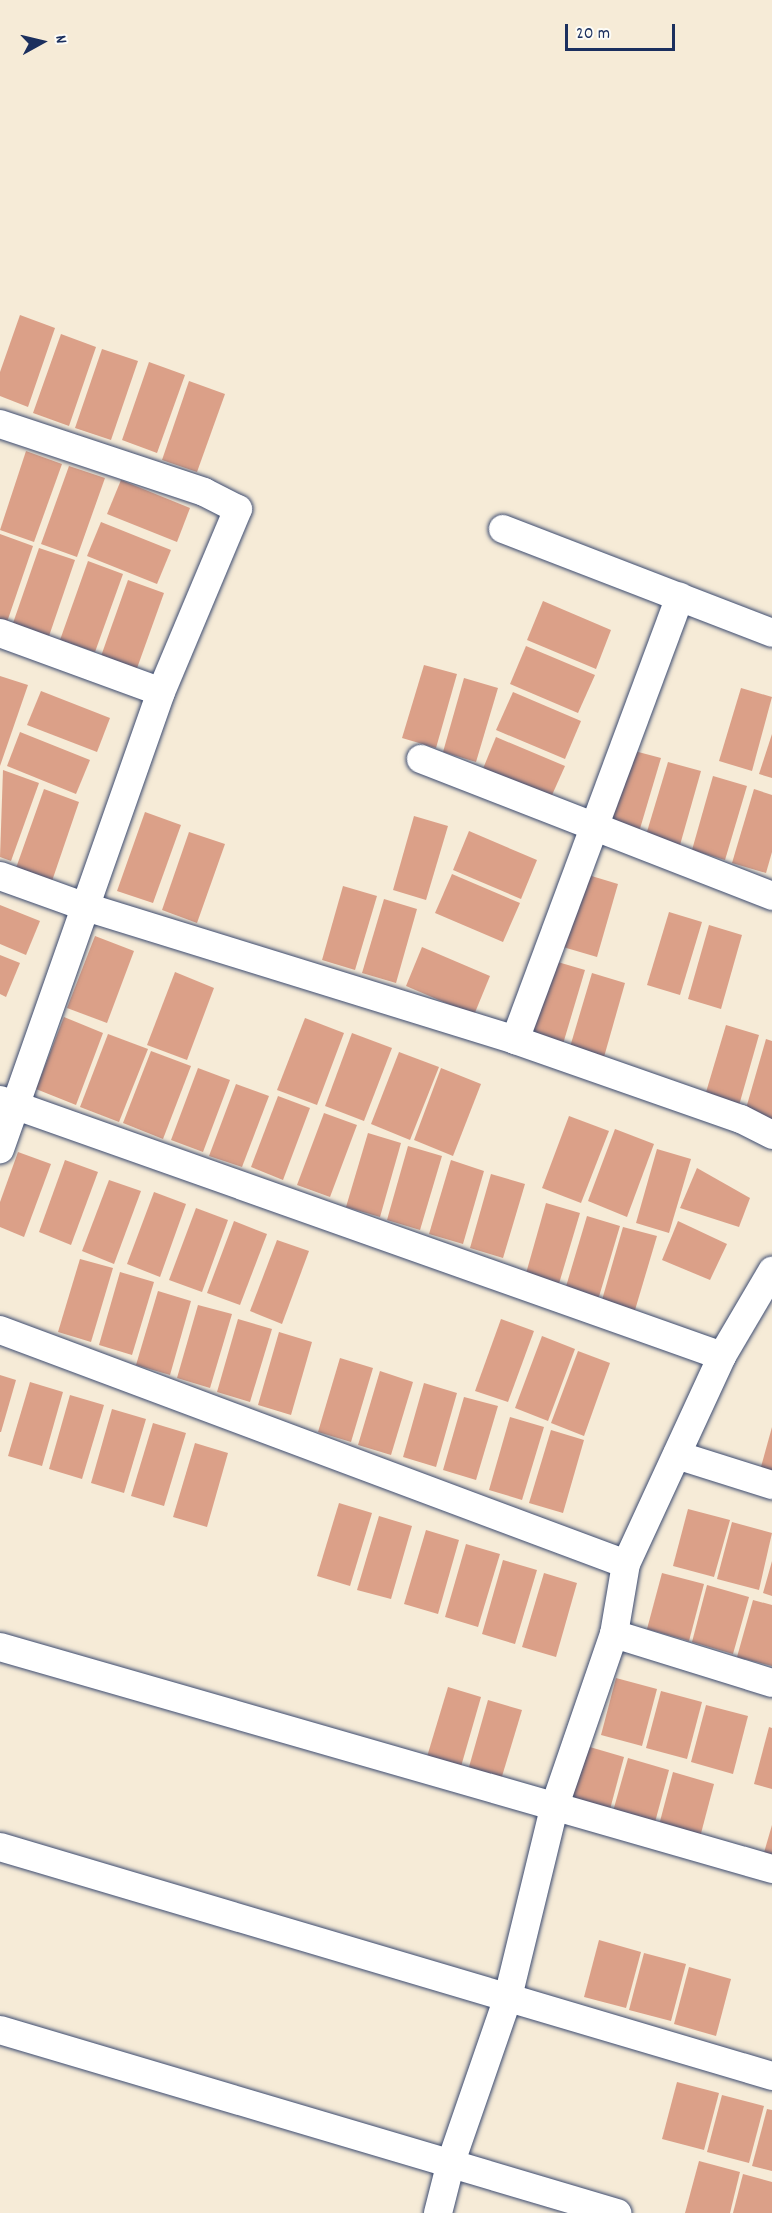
<!DOCTYPE html>
<style>
body{margin:0}
#map{position:relative;width:772px;height:2213px;overflow:hidden;background:#f6ebd7;font-family:Dekko,sans-serif}
div>[style]{position:absolute}
.building>*{inset:0;background:#dba088}
.roads{filter:drop-shadow(0 0 2px #3c4b70) drop-shadow(0 0 2px #3c4b70)}
.street>*{height:28px;margin:-14px;padding:0 14px;transform-origin:14px;border-radius:14px;background:#fff}
span{translate:-50% -50%;white-space:nowrap;text-align:center;line-height:1.15;-webkit-text-stroke:4.5px #fdfcf7;paint-order:stroke}
.north{position:absolute;left:12px;top:12px;width:60px;height:60px;-webkit-text-stroke:4px #fdfcf7;paint-order:stroke;rotate:82deg;font-size:16px;font-weight:700;line-height:24px;text-align:center;color:#1b2f5e}
.north::after{content:'';display:block;margin:auto;width:21px;height:27px;background:#1b2f5e;clip-path:polygon(50% 0,100% 100%,50% 72%,0 100%)}
.scale{position:absolute;left:565px;top:24px;width:110px;height:27px;box-sizing:border-box;border:3px solid #1b2f5e;border-top:0;padding-left:8px;font-size:18px;line-height:21px;white-space:nowrap;color:#1b2f5e;-webkit-text-stroke:4px #fdfcf7;paint-order:stroke}
</style>
<div id="map">
<div class="building">
<i style="clip-path:polygon(20px 315px,55px 328px,28px 407px,0 396px,0 372px)"></i>
<i style="clip-path:polygon(61px 334px,96px 347px,69px 426px,33px 413px)"></i>
<i style="clip-path:polygon(102px 349px,138px 361px,111px 440px,75px 428px)"></i>
<i style="clip-path:polygon(149px 362px,185px 375px,157px 453px,122px 440px)"></i>
<i style="clip-path:polygon(189px 381px,225px 394px,197px 472px,162px 460px)"></i>
<i style="clip-path:polygon(26px 451px,62px 464px,34px 542px,0 530px)"></i>
<i style="clip-path:polygon(69px 466px,105px 478px,77px 557px,41px 544px)"></i>
<i style="clip-path:polygon(121px 480px,190px 508px,177px 542px,107px 514px)"></i>
<i style="clip-path:polygon(101px 522px,171px 550px,157px 584px,87px 556px)"></i>
<i style="clip-path:polygon(0 534px,33px 546px,6px 625px,0 623px)"></i>
<i style="clip-path:polygon(39px 548px,75px 560px,48px 639px,12px 626px)"></i>
<i style="clip-path:polygon(88px 561px,123px 574px,95px 652px,60px 640px)"></i>
<i style="clip-path:polygon(128px 580px,164px 593px,136px 671px,100px 659px)"></i>
<i style="clip-path:polygon(543px 601px,611px 630px,596px 669px,527px 640px)"></i>
<i style="clip-path:polygon(526px 646px,595px 675px,578px 713px,510px 684px)"></i>
<i style="clip-path:polygon(424px 665px,457px 674px,436px 748px,402px 738px)"></i>
<i style="clip-path:polygon(0 676px,28px 685px,0 766px)"></i>
<i style="clip-path:polygon(464px 678px,498px 688px,476px 762px,443px 752px)"></i>
<i style="clip-path:polygon(741px 688px,772px 697px,752px 771px,719px 761px)"></i>
<i style="clip-path:polygon(41px 691px,110px 718px,97px 752px,27px 725px)"></i>
<i style="clip-path:polygon(513px 692px,581px 721px,565px 759px,496px 730px)"></i>
<i style="clip-path:polygon(20px 732px,90px 760px,76px 794px,7px 766px)"></i>
<i style="clip-path:polygon(772px 734px,772px 778px,759px 774px)"></i>
<i style="clip-path:polygon(496px 737px,565px 766px,548px 804px,480px 776px)"></i>
<i style="clip-path:polygon(627px 749px,661px 758px,639px 832px,606px 822px)"></i>
<i style="clip-path:polygon(668px 762px,701px 771px,680px 845px,646px 835px)"></i>
<i style="clip-path:polygon(3px 770px,39px 783px,11px 861px,0 857px)"></i>
<i style="clip-path:polygon(713px 776px,747px 786px,725px 860px,692px 850px)"></i>
<i style="clip-path:polygon(44px 789px,79px 802px,52px 881px,16px 868px)"></i>
<i style="clip-path:polygon(754px 789px,772px 795px,772px 852px,766px 873px,732px 863px)"></i>
<i style="clip-path:polygon(145px 812px,181px 825px,153px 903px,117px 891px)"></i>
<i style="clip-path:polygon(414px 816px,448px 826px,426px 900px,393px 890px)"></i>
<i style="clip-path:polygon(469px 831px,537px 860px,521px 899px,453px 870px)"></i>
<i style="clip-path:polygon(189px 832px,225px 844px,197px 923px,162px 910px)"></i>
<i style="clip-path:polygon(452px 874px,520px 903px,503px 942px,435px 913px)"></i>
<i style="clip-path:polygon(585px 874px,618px 884px,597px 957px,563px 947px)"></i>
<i style="clip-path:polygon(343px 886px,377px 896px,355px 970px,322px 960px)"></i>
<i style="clip-path:polygon(384px 899px,417px 909px,396px 983px,362px 973px)"></i>
<i style="clip-path:polygon(0 905px,40px 921px,26px 955px,0 944px)"></i>
<i style="clip-path:polygon(669px 912px,702px 922px,680px 995px,647px 985px)"></i>
<i style="clip-path:polygon(709px 925px,742px 935px,721px 1009px,688px 999px)"></i>
<i style="clip-path:polygon(95px 936px,134px 951px,107px 1023px,67px 1008px)"></i>
<i style="clip-path:polygon(422px 947px,490px 976px,474px 1015px,406px 986px)"></i>
<i style="clip-path:polygon(0 955px,20px 963px,6px 997px,0 994px)"></i>
<i style="clip-path:polygon(551px 960px,585px 970px,563px 1044px,530px 1034px)"></i>
<i style="clip-path:polygon(175px 972px,214px 988px,187px 1060px,147px 1045px)"></i>
<i style="clip-path:polygon(592px 973px,625px 983px,604px 1057px,570px 1047px)"></i>
<i style="clip-path:polygon(64px 1017px,103px 1033px,76px 1105px,36px 1089px)"></i>
<i style="clip-path:polygon(305px 1018px,344px 1033px,317px 1105px,277px 1090px)"></i>
<i style="clip-path:polygon(726px 1025px,759px 1035px,738px 1109px,704px 1099px)"></i>
<i style="clip-path:polygon(352px 1033px,392px 1048px,364px 1121px,325px 1106px)"></i>
<i style="clip-path:polygon(108px 1034px,148px 1049px,119px 1122px,80px 1107px)"></i>
<i style="clip-path:polygon(766px 1039px,772px 1041px,772px 1120px,745px 1112px)"></i>
<i style="clip-path:polygon(151px 1051px,191px 1066px,163px 1139px,123px 1123px)"></i>
<i style="clip-path:polygon(399px 1052px,439px 1067px,410px 1140px,371px 1124px)"></i>
<i style="clip-path:polygon(198px 1068px,230px 1080px,203px 1152px,171px 1140px)"></i>
<i style="clip-path:polygon(441px 1068px,481px 1084px,453px 1156px,414px 1140px)"></i>
<i style="clip-path:polygon(236px 1084px,269px 1096px,242px 1167px,209px 1156px)"></i>
<i style="clip-path:polygon(278px 1096px,310px 1108px,283px 1180px,251px 1167px)"></i>
<i style="clip-path:polygon(324px 1113px,357px 1125px,330px 1197px,297px 1185px)"></i>
<i style="clip-path:polygon(569px 1116px,609px 1131px,581px 1203px,542px 1188px)"></i>
<i style="clip-path:polygon(615px 1129px,654px 1144px,627px 1217px,588px 1201px)"></i>
<i style="clip-path:polygon(368px 1133px,401px 1143px,380px 1217px,346px 1207px)"></i>
<i style="clip-path:polygon(408px 1146px,442px 1156px,420px 1230px,387px 1220px)"></i>
<i style="clip-path:polygon(657px 1149px,691px 1159px,669px 1233px,636px 1223px)"></i>
<i style="clip-path:polygon(18px 1152px,51px 1164px,24px 1237px,0 1227px,0 1202px)"></i>
<i style="clip-path:polygon(65px 1160px,98px 1172px,71px 1245px,39px 1232px)"></i>
<i style="clip-path:polygon(451px 1160px,484px 1171px,463px 1244px,429px 1234px)"></i>
<i style="clip-path:polygon(697px 1168px,750px 1198px,739px 1227px,680px 1208px)"></i>
<i style="clip-path:polygon(491px 1174px,525px 1184px,503px 1258px,470px 1248px)"></i>
<i style="clip-path:polygon(109px 1180px,141px 1191px,114px 1264px,82px 1251px)"></i>
<i style="clip-path:polygon(154px 1192px,186px 1204px,160px 1277px,127px 1264px)"></i>
<i style="clip-path:polygon(546px 1203px,580px 1213px,558px 1287px,525px 1277px)"></i>
<i style="clip-path:polygon(196px 1208px,228px 1220px,202px 1292px,169px 1280px)"></i>
<i style="clip-path:polygon(587px 1216px,620px 1226px,598px 1300px,565px 1290px)"></i>
<i style="clip-path:polygon(234px 1221px,267px 1234px,240px 1305px,207px 1293px)"></i>
<i style="clip-path:polygon(678px 1221px,727px 1244px,710px 1280px,662px 1260px)"></i>
<i style="clip-path:polygon(623px 1227px,657px 1236px,635px 1310px,602px 1300px)"></i>
<i style="clip-path:polygon(277px 1240px,309px 1251px,282px 1324px,250px 1311px)"></i>
<i style="clip-path:polygon(80px 1259px,113px 1268px,91px 1342px,58px 1332px)"></i>
<i style="clip-path:polygon(120px 1272px,154px 1282px,132px 1355px,99px 1345px)"></i>
<i style="clip-path:polygon(158px 1291px,191px 1301px,170px 1375px,136px 1365px)"></i>
<i style="clip-path:polygon(198px 1305px,232px 1314px,210px 1388px,177px 1378px)"></i>
<i style="clip-path:polygon(238px 1319px,272px 1329px,250px 1402px,217px 1392px)"></i>
<i style="clip-path:polygon(501px 1319px,534px 1331px,508px 1402px,475px 1391px)"></i>
<i style="clip-path:polygon(279px 1332px,312px 1342px,291px 1415px,258px 1405px)"></i>
<i style="clip-path:polygon(542px 1336px,575px 1349px,548px 1421px,515px 1408px)"></i>
<i style="clip-path:polygon(578px 1351px,610px 1363px,584px 1436px,551px 1423px)"></i>
<i style="clip-path:polygon(340px 1358px,373px 1368px,351px 1442px,318px 1432px)"></i>
<i style="clip-path:polygon(380px 1371px,413px 1382px,391px 1455px,358px 1445px)"></i>
<i style="clip-path:polygon(0 1375px,16px 1380px,1px 1432px,0 1432px)"></i>
<i style="clip-path:polygon(30px 1382px,63px 1392px,42px 1466px,8px 1456px)"></i>
<i style="clip-path:polygon(424px 1383px,457px 1393px,436px 1467px,403px 1457px)"></i>
<i style="clip-path:polygon(70px 1395px,104px 1405px,82px 1479px,49px 1469px)"></i>
<i style="clip-path:polygon(464px 1397px,498px 1406px,476px 1480px,443px 1470px)"></i>
<i style="clip-path:polygon(112px 1409px,146px 1419px,124px 1493px,91px 1483px)"></i>
<i style="clip-path:polygon(510px 1417px,544px 1427px,522px 1500px,489px 1490px)"></i>
<i style="clip-path:polygon(153px 1423px,186px 1433px,164px 1506px,131px 1496px)"></i>
<i style="clip-path:polygon(772px 1427px,772px 1478px,759px 1474px)"></i>
<i style="clip-path:polygon(551px 1430px,584px 1440px,563px 1513px,529px 1503px)"></i>
<i style="clip-path:polygon(195px 1443px,228px 1453px,207px 1527px,173px 1517px)"></i>
<i style="clip-path:polygon(339px 1503px,372px 1513px,350px 1586px,317px 1576px)"></i>
<i style="clip-path:polygon(688px 1509px,730px 1520px,714px 1577px,673px 1566px)"></i>
<i style="clip-path:polygon(379px 1516px,412px 1526px,391px 1599px,357px 1590px)"></i>
<i style="clip-path:polygon(732px 1522px,772px 1533px,759px 1590px,717px 1579px)"></i>
<i style="clip-path:polygon(426px 1530px,459px 1540px,438px 1614px,404px 1604px)"></i>
<i style="clip-path:polygon(466px 1544px,500px 1554px,478px 1627px,445px 1617px)"></i>
<i style="clip-path:polygon(503px 1560px,537px 1570px,515px 1644px,482px 1634px)"></i>
<i style="clip-path:polygon(772px 1561px,772px 1596px,763px 1593px)"></i>
<i style="clip-path:polygon(544px 1573px,577px 1583px,556px 1657px,522px 1647px)"></i>
<i style="clip-path:polygon(662px 1573px,704px 1584px,689px 1641px,647px 1629px)"></i>
<i style="clip-path:polygon(707px 1585px,749px 1597px,733px 1654px,692px 1642px)"></i>
<i style="clip-path:polygon(753px 1600px,772px 1605px,772px 1666px,737px 1657px)"></i>
<i style="clip-path:polygon(616px 1678px,657px 1689px,642px 1746px,601px 1735px)"></i>
<i style="clip-path:polygon(448px 1687px,481px 1697px,460px 1770px,426px 1760px)"></i>
<i style="clip-path:polygon(661px 1691px,702px 1702px,687px 1759px,646px 1748px)"></i>
<i style="clip-path:polygon(488px 1700px,522px 1710px,500px 1783px,467px 1774px)"></i>
<i style="clip-path:polygon(706px 1705px,748px 1716px,733px 1774px,691px 1762px)"></i>
<i style="clip-path:polygon(769px 1727px,772px 1728px,772px 1789px,754px 1784px)"></i>
<i style="clip-path:polygon(583px 1745px,624px 1757px,609px 1813px,567px 1802px)"></i>
<i style="clip-path:polygon(628px 1758px,669px 1770px,654px 1826px,612px 1815px)"></i>
<i style="clip-path:polygon(673px 1772px,714px 1784px,699px 1841px,658px 1829px)"></i>
<i style="clip-path:polygon(772px 1825px,772px 1858px,763px 1856px)"></i>
<i style="clip-path:polygon(599px 1940px,641px 1952px,626px 2008px,584px 1997px)"></i>
<i style="clip-path:polygon(644px 1953px,686px 1964px,671px 2021px,629px 2010px)"></i>
<i style="clip-path:polygon(689px 1967px,731px 1979px,716px 2036px,674px 2024px)"></i>
<i style="clip-path:polygon(677px 2082px,719px 2093px,704px 2150px,662px 2139px)"></i>
<i style="clip-path:polygon(722px 2095px,764px 2106px,749px 2163px,707px 2152px)"></i>
<i style="clip-path:polygon(767px 2109px,772px 2110px,772px 2171px,752px 2166px)"></i>
<i style="clip-path:polygon(699px 2161px,740px 2172px,730px 2213px,685px 2213px)"></i>
<i style="clip-path:polygon(743px 2174px,772px 2182px,772px 2213px,733px 2213px)"></i>
</div>
<div class="roads">
<div class="street">
<i style="left:0;top:424px;width:215px;rotate:18.4deg"></i>
<i style="left:204px;top:492px;width:38px;rotate:27deg"></i>
<i style="left:238px;top:509px;width:199px;rotate:112.8deg"></i>
<i style="left:161px;top:692px;width:485px;rotate:109.4deg"></i>
<i style="left:503px;top:529px;width:288px;rotate:21.1deg"></i>
<i style="left:0;top:633px;width:171px;rotate:20.1deg"></i>
<i style="left:421px;top:759px;width:377px;rotate:21.3deg"></i>
<i style="left:0;top:876px;width:91px;rotate:19.8deg"></i>
<i style="left:86px;top:907px;width:449px;rotate:17.2deg"></i>
<i style="left:515px;top:1040px;width:239px;rotate:19.3deg"></i>
<i style="left:741px;top:1119px;width:35px;rotate:27deg"></i>
<i style="left:515px;top:1040px;width:473px;rotate:-69.6deg"></i>
<i style="left:0;top:1100px;width:766px;rotate:19.52deg"></i>
<i style="left:0;top:1330px;width:668px;rotate:20.5deg"></i>
<i style="left:677px;top:1455px;width:100px;rotate:17.5deg"></i>
<i style="left:614px;top:1634px;width:165px;rotate:17.2deg"></i>
<i style="left:0;top:1647px;width:803px;rotate:16.04deg"></i>
<i style="left:0;top:1847px;width:805px;rotate:16.52deg"></i>
<i style="left:0;top:2030px;width:644px;rotate:16.52deg"></i>
<i style="left:438px;top:2213px;width:53px;rotate:-75.7deg"></i>
<i style="left:451px;top:2162px;width:175px;rotate:-70.9deg"></i>
<i style="left:508px;top:1997px;width:195px;rotate:-76.3deg"></i>
<i style="left:554px;top:1808px;width:184px;rotate:-71deg"></i>
<i style="left:614px;top:1634px;width:71px;rotate:-80.3deg"></i>
<i style="left:626px;top:1564px;width:229px;rotate:-65.2deg"></i>
<i style="left:722px;top:1356px;width:99px;rotate:-59.5deg"></i>
</div>
</div>
<div class="north">N</div>
<div class="scale">20 m</div>
</div>
